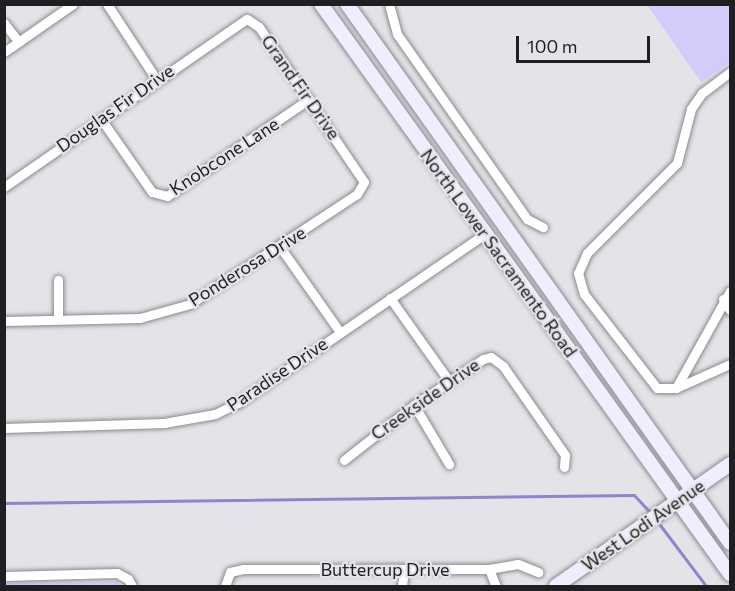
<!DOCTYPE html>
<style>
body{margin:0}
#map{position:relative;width:735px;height:591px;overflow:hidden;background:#e3e3e8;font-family:Commissioner,sans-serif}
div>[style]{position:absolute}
.green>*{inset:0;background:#d2ccfb}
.stream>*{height:3px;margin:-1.5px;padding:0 1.5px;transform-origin:1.5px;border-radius:1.5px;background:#9084cb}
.roads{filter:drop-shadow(0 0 2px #8a8a8f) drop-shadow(0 0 2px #8a8a8f)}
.street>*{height:9px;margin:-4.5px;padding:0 4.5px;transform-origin:4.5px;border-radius:4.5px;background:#fff}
.secondary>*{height:14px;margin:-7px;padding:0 7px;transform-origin:7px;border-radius:7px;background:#f0eefe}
span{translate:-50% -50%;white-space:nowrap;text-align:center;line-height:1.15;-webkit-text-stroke:4.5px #e3e3e8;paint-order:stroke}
.street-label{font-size:18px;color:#1f1f21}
.frame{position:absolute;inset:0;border:6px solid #1f1f21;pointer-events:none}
.scale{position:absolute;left:516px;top:36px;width:134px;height:27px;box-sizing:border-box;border:3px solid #1f1f21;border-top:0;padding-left:8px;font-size:18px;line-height:21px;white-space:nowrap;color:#1f1f21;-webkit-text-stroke:4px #e3e3e8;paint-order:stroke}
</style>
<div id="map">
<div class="green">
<i style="clip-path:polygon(647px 5px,730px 5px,730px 62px,701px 82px)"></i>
<i style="clip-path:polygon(117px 582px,122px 586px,4px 586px,5px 583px)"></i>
</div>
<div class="stream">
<i style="left:4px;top:503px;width:630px;rotate:-0.73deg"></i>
<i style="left:634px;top:495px;width:25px;rotate:47deg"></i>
<i style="left:657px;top:521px;width:81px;rotate:53deg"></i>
</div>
<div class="roads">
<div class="street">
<i style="left:107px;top:4px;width:90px;rotate:56.8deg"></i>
<i style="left:389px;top:4px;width:31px;rotate:75deg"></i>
<i style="left:397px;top:34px;width:226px;rotate:54.9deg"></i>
<i style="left:527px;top:219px;width:18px;rotate:27deg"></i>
<i style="left:4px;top:23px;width:24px;rotate:52deg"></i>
<i style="left:4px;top:52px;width:84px;rotate:-34.8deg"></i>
<i style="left:730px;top:72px;width:35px;rotate:143deg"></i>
<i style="left:702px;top:93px;width:19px;rotate:125deg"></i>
<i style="left:691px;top:109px;width:56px;rotate:104.5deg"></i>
<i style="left:677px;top:163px;width:127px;rotate:135deg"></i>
<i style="left:587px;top:253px;width:22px;rotate:114deg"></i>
<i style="left:578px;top:273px;width:22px;rotate:74deg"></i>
<i style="left:584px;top:294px;width:119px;rotate:52.2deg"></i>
<i style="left:657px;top:388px;width:19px"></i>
<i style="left:676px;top:388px;width:59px;rotate:-24deg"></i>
<i style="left:101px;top:119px;width:89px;rotate:55.1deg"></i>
<i style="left:152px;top:192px;width:16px;rotate:15deg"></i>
<i style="left:167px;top:196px;width:172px;rotate:-34.3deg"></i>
<i style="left:4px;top:187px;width:295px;rotate:-34.7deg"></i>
<i style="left:247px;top:19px;width:14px;rotate:34deg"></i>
<i style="left:259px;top:27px;width:187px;rotate:55.9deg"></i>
<i style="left:364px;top:182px;width:14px;rotate:120deg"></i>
<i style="left:357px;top:194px;width:200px;rotate:146.6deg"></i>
<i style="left:190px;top:304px;width:52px;rotate:164.4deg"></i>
<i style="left:140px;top:318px;width:136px;rotate:178.7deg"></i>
<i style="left:280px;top:247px;width:104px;rotate:54.8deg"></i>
<i style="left:390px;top:298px;width:102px;rotate:54.6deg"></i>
<i style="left:723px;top:299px;width:13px;rotate:58deg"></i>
<i style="left:58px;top:319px;width:39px;rotate:-90deg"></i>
<i style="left:676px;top:388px;width:111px;rotate:-60.9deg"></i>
<i style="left:414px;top:405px;width:69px;rotate:59.3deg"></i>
<i style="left:4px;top:428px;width:160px;rotate:-1.8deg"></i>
<i style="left:164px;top:423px;width:52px;rotate:-10deg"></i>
<i style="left:215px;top:414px;width:25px;rotate:-26deg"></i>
<i style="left:238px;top:403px;width:299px;rotate:-34.4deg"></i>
<i style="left:344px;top:460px;width:89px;rotate:-38.2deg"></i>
<i style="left:414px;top:405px;width:83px;rotate:-33.7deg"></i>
<i style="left:483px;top:359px;width:8px;rotate:-14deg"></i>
<i style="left:491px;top:357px;width:15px;rotate:37deg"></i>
<i style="left:503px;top:366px;width:108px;rotate:55.1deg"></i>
<i style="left:565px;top:455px;width:12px;rotate:95deg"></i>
<i style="left:489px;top:569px;width:18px;rotate:68deg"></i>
<i style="left:4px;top:576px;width:113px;rotate:-1.5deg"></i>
<i style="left:117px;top:573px;width:13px;rotate:29deg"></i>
<i style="left:128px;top:579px;width:8px;rotate:60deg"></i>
<i style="left:225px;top:586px;width:15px;rotate:-70deg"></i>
<i style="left:230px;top:572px;width:13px;rotate:-13deg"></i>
<i style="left:243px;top:569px;width:246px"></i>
<i style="left:489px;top:569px;width:29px;rotate:-10deg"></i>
<i style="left:518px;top:564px;width:22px;rotate:22deg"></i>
<i style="left:402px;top:586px;width:17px;rotate:-83deg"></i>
</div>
<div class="secondary">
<i style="left:321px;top:4px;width:702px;rotate:54.34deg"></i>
<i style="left:347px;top:4px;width:661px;rotate:54.6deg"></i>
<i style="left:556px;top:586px;width:213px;rotate:-35deg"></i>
</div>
</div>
<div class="street-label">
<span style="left:301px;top:87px;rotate:55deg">Grand Fir Drive</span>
<span style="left:115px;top:108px;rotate:-35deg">Douglas Fir Drive</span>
<span style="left:224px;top:156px;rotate:-33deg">Knobcone Lane</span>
<span style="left:499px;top:253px;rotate:54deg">North Lower Sacramento Road</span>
<span style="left:247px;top:266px;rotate:-32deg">Ponderosa Drive</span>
<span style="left:277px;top:374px;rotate:-34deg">Paradise Drive</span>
<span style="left:425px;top:399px;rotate:-35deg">Creekside Drive</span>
<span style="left:643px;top:525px;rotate:-35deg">West Lodi Avenue</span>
<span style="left:385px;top:569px">Buttercup Drive</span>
</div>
<div class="frame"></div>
<div class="scale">100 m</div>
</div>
